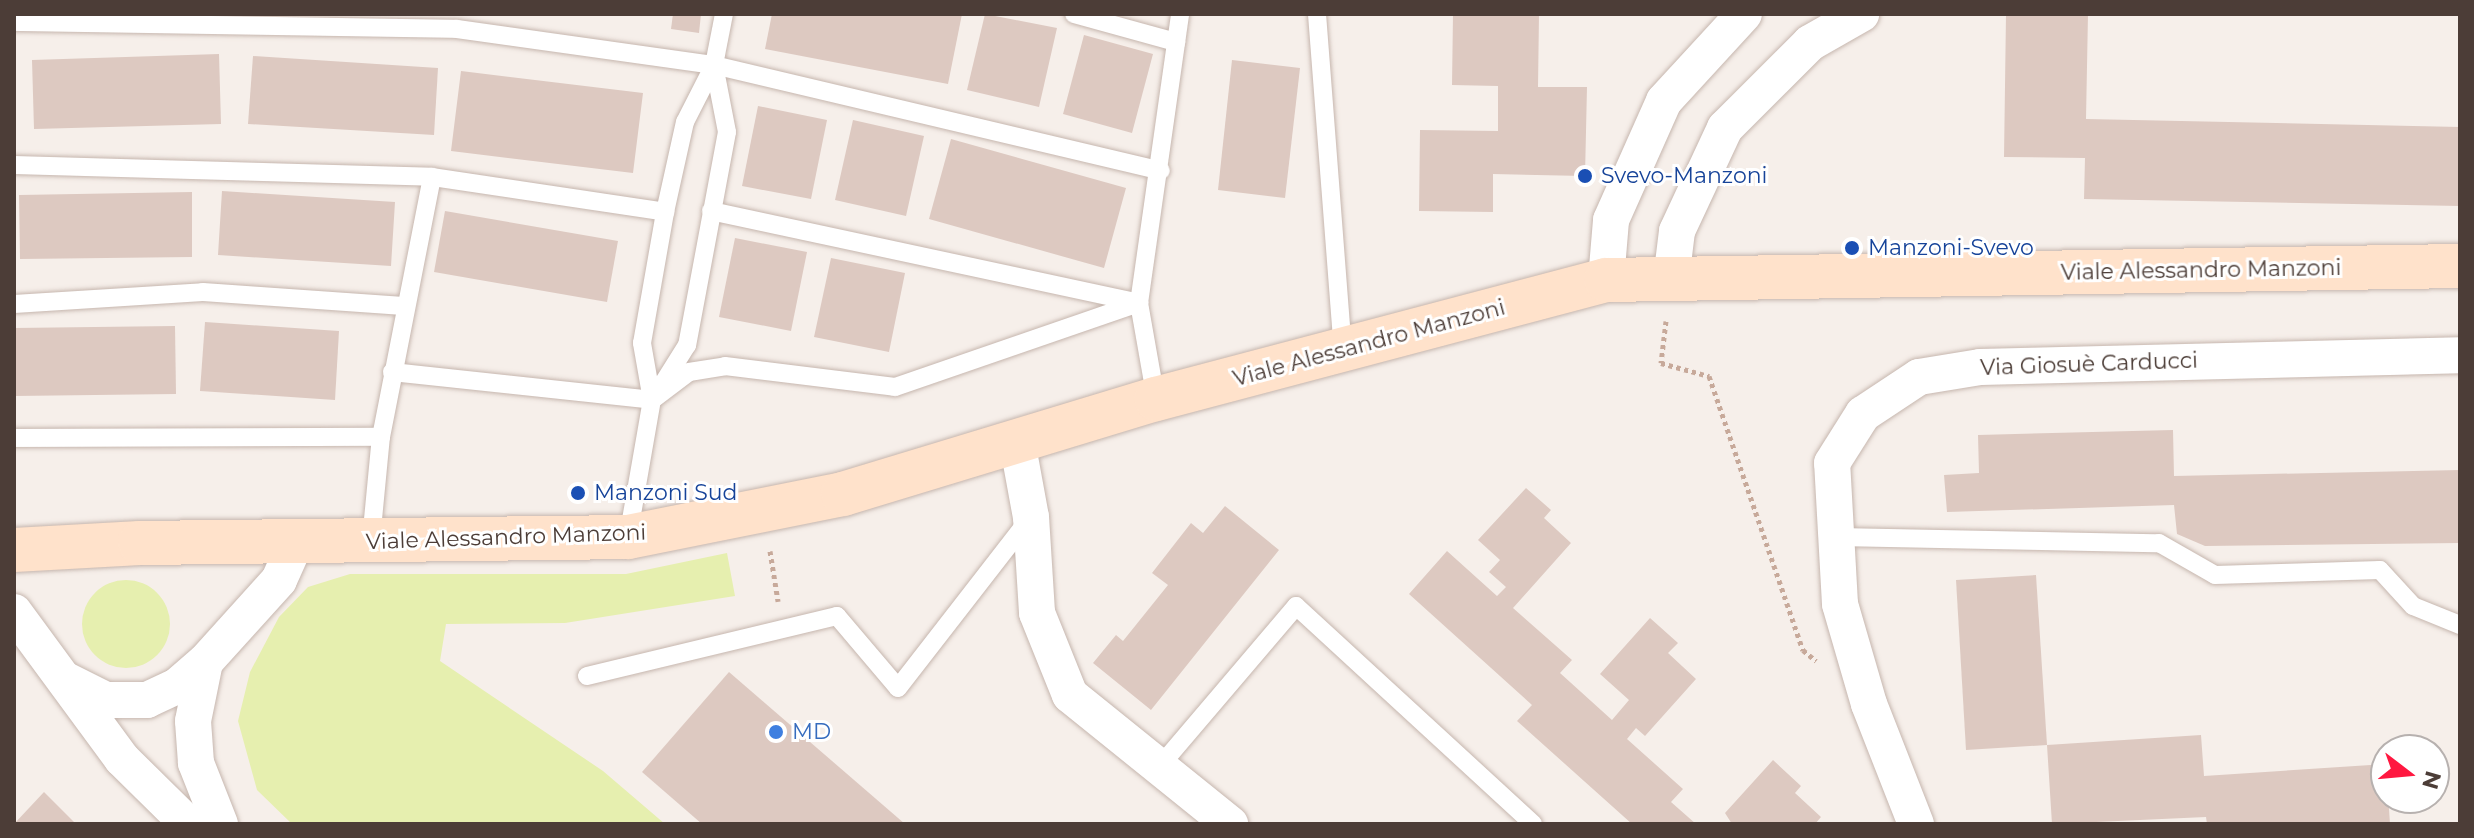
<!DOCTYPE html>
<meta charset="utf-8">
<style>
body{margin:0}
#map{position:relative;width:2474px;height:838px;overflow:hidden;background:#f6efea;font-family:Montserrat,sans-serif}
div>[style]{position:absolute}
.green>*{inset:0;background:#e6efaf}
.round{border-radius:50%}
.building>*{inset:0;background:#ddc9c1}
.path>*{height:5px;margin-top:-2.5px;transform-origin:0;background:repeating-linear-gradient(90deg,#c7a99a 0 4px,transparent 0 8px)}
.roads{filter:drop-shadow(0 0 2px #c6b6ae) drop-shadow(0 0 2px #c6b6ae)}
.lane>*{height:18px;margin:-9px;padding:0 9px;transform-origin:9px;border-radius:9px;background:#fff}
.street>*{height:36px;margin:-18px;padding:0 18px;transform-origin:18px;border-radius:18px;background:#fff}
.secondary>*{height:44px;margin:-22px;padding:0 22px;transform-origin:22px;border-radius:22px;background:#ffe2cb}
.dots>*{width:22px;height:22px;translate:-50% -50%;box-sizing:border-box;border:4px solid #fff;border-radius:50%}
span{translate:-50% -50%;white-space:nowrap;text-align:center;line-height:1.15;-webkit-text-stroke:6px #fff;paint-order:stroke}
.transit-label{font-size:22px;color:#164399}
.left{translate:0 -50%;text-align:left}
.street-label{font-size:22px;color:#4c3d37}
.shop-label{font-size:22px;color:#366cbe}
.frame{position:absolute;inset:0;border:16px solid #4c3d37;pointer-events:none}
.north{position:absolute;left:2370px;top:734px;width:80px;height:80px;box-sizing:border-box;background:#fff;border:2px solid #b7b1af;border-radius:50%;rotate:106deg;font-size:22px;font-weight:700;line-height:32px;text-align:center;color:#4c3d37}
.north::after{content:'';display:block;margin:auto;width:28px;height:36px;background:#ff1840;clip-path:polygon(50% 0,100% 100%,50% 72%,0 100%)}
</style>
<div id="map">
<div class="green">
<i style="clip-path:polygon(727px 553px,735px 596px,565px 623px,446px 624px,440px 661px,603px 771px,665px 824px,292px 824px,257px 790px,238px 721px,250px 672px,279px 617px,308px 587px,350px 574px,626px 574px)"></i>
<i class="round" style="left:82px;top:580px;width:88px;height:88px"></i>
</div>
<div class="building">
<i style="clip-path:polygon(673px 14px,701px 14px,699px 33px,671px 29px)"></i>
<i style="clip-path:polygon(772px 14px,962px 14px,948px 84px,765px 49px)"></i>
<i style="clip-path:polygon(985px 14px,1057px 28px,1039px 107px,967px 90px)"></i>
<i style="clip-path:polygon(1453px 14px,1539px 14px,1538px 87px,1587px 87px,1585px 176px,1493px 174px,1493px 212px,1419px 211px,1420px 130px,1498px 131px,1498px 86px,1452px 85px)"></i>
<i style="clip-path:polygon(2006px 14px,2088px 14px,2086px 119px,2460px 127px,2460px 206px,2084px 199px,2085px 158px,2004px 157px)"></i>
<i style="clip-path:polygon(1084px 35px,1153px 54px,1132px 133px,1063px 114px)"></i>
<i style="clip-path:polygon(219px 54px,221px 124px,34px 129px,32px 60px)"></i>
<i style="clip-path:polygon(253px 56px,438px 68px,434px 135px,248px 124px)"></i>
<i style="clip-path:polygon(1232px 60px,1300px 68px,1285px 198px,1218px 190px)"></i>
<i style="clip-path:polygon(461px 71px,643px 93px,633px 173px,451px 151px)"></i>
<i style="clip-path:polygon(758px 106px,827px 120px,811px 199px,742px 186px)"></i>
<i style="clip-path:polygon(853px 120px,924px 136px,906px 216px,835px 200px)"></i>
<i style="clip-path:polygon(951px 139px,1126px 188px,1104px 268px,929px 219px)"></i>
<i style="clip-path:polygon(222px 191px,395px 202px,391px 266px,218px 255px)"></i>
<i style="clip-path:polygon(192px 192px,192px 257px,20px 259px,19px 195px)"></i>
<i style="clip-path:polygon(445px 211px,618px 241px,607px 302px,434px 272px)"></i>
<i style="clip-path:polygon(735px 238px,807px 252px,791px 331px,719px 317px)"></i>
<i style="clip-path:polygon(831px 258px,905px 273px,889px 352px,814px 337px)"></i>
<i style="clip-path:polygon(205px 322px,339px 331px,335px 400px,200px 391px)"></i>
<i style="clip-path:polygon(175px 326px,176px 394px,14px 396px,14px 328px)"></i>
<i style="clip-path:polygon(2173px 430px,2174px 476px,2460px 470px,2460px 543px,2205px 546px,2177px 534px,2174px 505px,1947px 512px,1944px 475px,1979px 473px,1978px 435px)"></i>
<i style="clip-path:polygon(1526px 488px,1551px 510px,1544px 518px,1571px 543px,1513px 608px,1572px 660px,1560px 673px,1612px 720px,1629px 700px,1600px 674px,1650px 618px,1678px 643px,1668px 653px,1696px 679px,1645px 736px,1636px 728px,1627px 739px,1683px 789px,1671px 802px,1696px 824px,1632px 824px,1517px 721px,1532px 705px,1409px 594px,1447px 551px,1497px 596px,1506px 587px,1489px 572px,1500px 560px,1478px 540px)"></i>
<i style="clip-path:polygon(1225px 506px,1279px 550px,1151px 710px,1093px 663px,1116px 635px,1123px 641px,1168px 585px,1152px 573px,1191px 523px,1203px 533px)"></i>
<i style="clip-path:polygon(2036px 575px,2047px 745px,1966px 750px,1956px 580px)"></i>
<i style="clip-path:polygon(729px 672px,905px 824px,702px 824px,642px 772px)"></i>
<i style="clip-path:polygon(2201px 735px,2204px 776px,2386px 764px,2390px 824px,2207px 824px,2206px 817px,2052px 824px,2047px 745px)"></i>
<i style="clip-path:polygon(1773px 760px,1801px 786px,1795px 793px,1821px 817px,1815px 824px,1732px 824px,1725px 813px)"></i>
<i style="clip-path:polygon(44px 792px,76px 824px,14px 824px)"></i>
</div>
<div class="path">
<i style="left:1666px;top:321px;width:42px;rotate:96.8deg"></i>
<i style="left:1661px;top:363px;width:50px;rotate:15.2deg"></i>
<i style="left:1709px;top:376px;width:290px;rotate:71.1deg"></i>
<i style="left:1803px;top:650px;width:17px;rotate:40deg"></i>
<i style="left:770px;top:551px;width:51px;rotate:80.9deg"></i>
</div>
<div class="roads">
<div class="lane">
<i style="left:1074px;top:14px;width:106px;rotate:15.4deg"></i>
<i style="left:1317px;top:14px;width:337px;rotate:85.6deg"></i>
<i style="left:14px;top:22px;width:443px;rotate:0.9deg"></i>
<i style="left:457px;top:29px;width:260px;rotate:8deg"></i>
<i style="left:714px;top:65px;width:459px;rotate:13.3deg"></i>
<i style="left:714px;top:65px;width:52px;rotate:-78.9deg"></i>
<i style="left:14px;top:165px;width:418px;rotate:1.6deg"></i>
<i style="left:432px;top:177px;width:236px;rotate:8.5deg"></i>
<i style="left:711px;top:211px;width:438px;rotate:12.1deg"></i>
<i style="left:1139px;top:303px;width:97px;rotate:80deg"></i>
<i style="left:14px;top:304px;width:189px;rotate:-3.6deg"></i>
<i style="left:203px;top:292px;width:201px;rotate:4deg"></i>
<i style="left:392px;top:372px;width:262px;rotate:6.1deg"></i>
<i style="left:652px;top:400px;width:46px;rotate:-37.1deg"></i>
<i style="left:689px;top:372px;width:36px;rotate:-9deg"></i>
<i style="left:725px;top:366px;width:171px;rotate:7deg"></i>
<i style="left:895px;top:387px;width:258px;rotate:-19deg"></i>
<i style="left:1139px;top:303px;width:292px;rotate:-81.9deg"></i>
<i style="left:14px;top:438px;width:367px;rotate:-0.2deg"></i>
<i style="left:628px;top:537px;width:139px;rotate:-80.1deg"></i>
<i style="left:652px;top:400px;width:58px;rotate:-100deg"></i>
<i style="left:642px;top:343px;width:133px;rotate:-80deg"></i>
<i style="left:665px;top:212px;width:92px;rotate:-77.5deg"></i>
<i style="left:685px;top:122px;width:64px;rotate:-63deg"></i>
<i style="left:714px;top:65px;width:68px;rotate:79deg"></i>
<i style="left:727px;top:132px;width:217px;rotate:100.6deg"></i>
<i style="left:687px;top:345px;width:51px;rotate:122.1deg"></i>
<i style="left:1834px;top:537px;width:325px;rotate:1.1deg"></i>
<i style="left:2159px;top:543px;width:64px;rotate:29.7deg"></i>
<i style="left:2215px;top:575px;width:165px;rotate:-1.7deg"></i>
<i style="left:2380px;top:570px;width:49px;rotate:47.5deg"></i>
<i style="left:2413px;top:606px;width:51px;rotate:22deg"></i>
<i style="left:371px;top:540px;width:103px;rotate:-84.5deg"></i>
<i style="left:381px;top:437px;width:265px;rotate:-78.9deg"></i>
<i style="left:587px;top:676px;width:257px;rotate:-13.5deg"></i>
<i style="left:837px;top:616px;width:94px;rotate:49.7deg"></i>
<i style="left:898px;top:688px;width:214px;rotate:-52.2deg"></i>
<i style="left:1160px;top:766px;width:210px;rotate:-49.6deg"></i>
<i style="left:1296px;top:606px;width:322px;rotate:42.6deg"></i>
</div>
<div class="street">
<i style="left:1606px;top:280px;width:60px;rotate:-85.2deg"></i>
<i style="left:1611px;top:220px;width:130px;rotate:-66deg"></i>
<i style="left:1664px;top:101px;width:118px;rotate:-47.4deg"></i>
<i style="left:1671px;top:280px;width:49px;rotate:-83deg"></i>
<i style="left:1677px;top:231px;width:114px;rotate:-65deg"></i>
<i style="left:1725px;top:128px;width:120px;rotate:-45deg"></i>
<i style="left:1810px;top:43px;width:59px;rotate:-29.6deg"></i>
<i style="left:1017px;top:441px;width:77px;rotate:79.6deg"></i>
<i style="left:1031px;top:517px;width:96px;rotate:86.4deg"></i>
<i style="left:1037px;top:613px;width:88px;rotate:68.1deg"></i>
<i style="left:1070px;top:695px;width:206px;rotate:38.9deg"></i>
<i style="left:14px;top:612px;width:182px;rotate:53.7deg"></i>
<i style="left:122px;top:759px;width:93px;rotate:44.6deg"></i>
<i style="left:64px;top:679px;width:47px;rotate:26.6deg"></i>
<i style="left:106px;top:700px;width:41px"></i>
<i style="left:147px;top:700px;width:33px;rotate:-25deg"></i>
<i style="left:177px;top:686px;width:37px;rotate:-41deg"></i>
<i style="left:220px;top:824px;width:66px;rotate:-111.5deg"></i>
<i style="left:196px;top:763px;width:42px;rotate:-94.1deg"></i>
<i style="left:193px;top:721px;width:60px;rotate:-78.5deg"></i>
<i style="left:205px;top:662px;width:110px;rotate:-47.9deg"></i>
<i style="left:279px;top:580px;width:39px;rotate:-66deg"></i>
<i style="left:1916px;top:824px;width:129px;rotate:-111.4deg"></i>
<i style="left:1869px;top:704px;width:104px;rotate:-106.2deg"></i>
<i style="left:1840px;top:604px;width:141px;rotate:-93.2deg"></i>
<i style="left:1832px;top:463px;width:58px;rotate:-57.7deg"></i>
<i style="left:1863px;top:414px;width:67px;rotate:-33.5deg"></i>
<i style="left:1919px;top:377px;width:62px;rotate:-9.3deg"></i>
<i style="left:1980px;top:367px;width:480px;rotate:-1.4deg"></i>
</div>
<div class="secondary">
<i style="left:14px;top:550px;width:126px;rotate:-3.2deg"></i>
<i style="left:140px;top:543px;width:488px;rotate:-0.7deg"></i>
<i style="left:628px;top:537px;width:219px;rotate:-11.3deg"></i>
<i style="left:843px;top:494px;width:327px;rotate:-16.9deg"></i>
<i style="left:1156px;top:399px;width:465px;rotate:-14.8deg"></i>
<i style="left:1606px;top:280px;width:854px;rotate:-0.94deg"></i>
</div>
</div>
<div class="dots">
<i style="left:1585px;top:176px;background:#1a4fb4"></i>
<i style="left:1852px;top:248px;background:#1a4fb4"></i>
<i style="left:578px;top:493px;background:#1a4fb4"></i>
<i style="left:776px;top:732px;background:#3f7fe0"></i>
</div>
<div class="transit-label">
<span class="left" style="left:1601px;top:176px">Svevo-Manzoni</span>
<span class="left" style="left:1868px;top:248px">Manzoni-Svevo</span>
<span class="left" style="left:594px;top:493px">Manzoni Sud</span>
</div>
<div class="street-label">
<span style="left:2201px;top:270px;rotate:-1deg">Viale Alessandro Manzoni</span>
<span style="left:1369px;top:343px;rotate:-15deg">Viale Alessandro Manzoni</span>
<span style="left:2089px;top:364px;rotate:-2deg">Via Giosuè Carducci</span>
<span style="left:506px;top:537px;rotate:-2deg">Viale Alessandro Manzoni</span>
</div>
<div class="shop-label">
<span class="left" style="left:792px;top:732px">MD</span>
</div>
<div class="frame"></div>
<div class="north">N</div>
</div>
